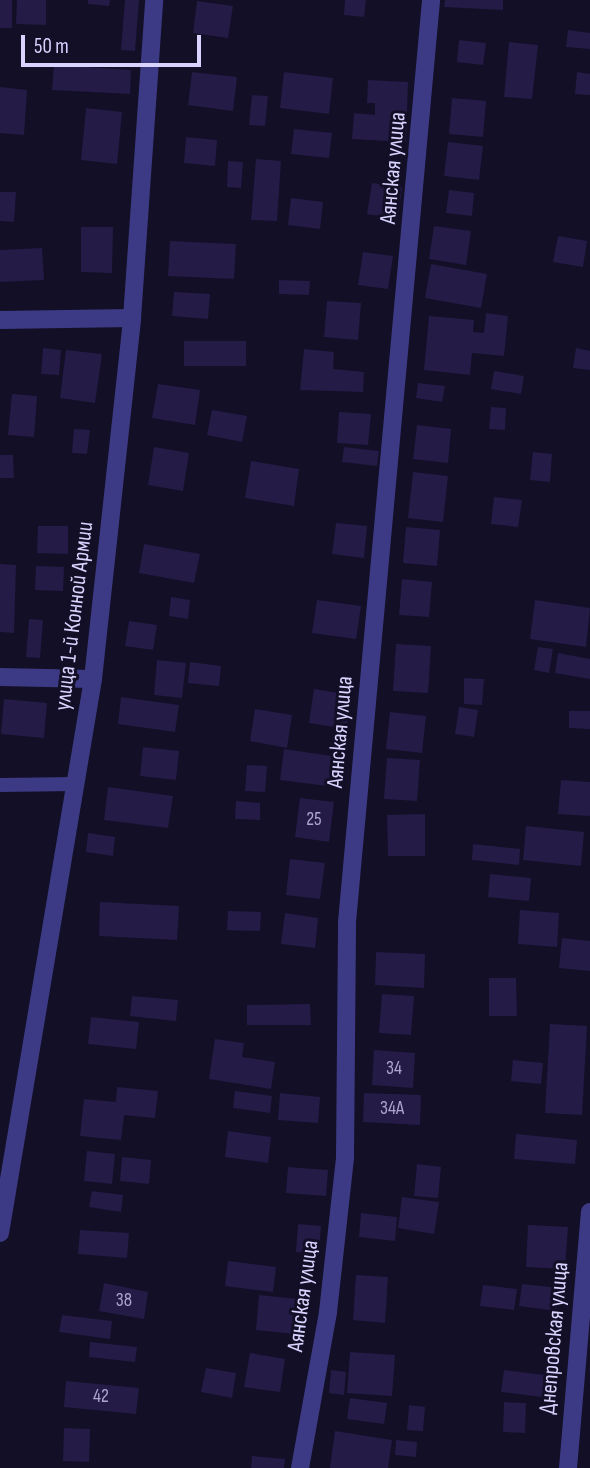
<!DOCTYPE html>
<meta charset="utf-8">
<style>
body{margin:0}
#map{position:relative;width:590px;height:1468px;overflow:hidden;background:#130f26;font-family:"Sofia Sans Condensed",sans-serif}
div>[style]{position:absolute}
.building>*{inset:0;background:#241b47}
.service>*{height:14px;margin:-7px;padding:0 7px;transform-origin:7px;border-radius:7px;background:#3d3a85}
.minor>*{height:18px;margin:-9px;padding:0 9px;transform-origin:9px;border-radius:9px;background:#3d3a85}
.tertiary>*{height:18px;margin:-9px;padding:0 9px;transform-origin:9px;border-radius:9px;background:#3d3a85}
span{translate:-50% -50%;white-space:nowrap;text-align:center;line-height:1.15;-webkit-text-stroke:6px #130f26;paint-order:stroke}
.number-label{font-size:19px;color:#aca6d1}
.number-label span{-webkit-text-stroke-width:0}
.street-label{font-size:23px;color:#d9d4ff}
.scale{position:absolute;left:21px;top:35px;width:180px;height:32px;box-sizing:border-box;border:4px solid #d9d4ff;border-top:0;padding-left:9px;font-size:21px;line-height:24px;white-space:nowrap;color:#d9d4ff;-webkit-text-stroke:5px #130f26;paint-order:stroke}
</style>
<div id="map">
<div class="building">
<i style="clip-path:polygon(0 0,12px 0,12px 28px,0 28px)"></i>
<i style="clip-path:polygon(17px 0,46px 0,46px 25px,16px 24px)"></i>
<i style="clip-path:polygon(88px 0,110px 0,109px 6px,88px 4px)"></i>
<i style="clip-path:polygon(125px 0,139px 0,135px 51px,121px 50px)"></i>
<i style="clip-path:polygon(345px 0,366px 0,364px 17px,344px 15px)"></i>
<i style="clip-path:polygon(445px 0,503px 0,503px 10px,444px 7px)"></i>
<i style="clip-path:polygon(197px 1px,233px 6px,228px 38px,193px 33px)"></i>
<i style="clip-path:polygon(568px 30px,590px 33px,590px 49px,566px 47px)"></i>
<i style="clip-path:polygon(459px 40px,486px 43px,483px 65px,457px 62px)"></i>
<i style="clip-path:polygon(509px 42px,538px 45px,532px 99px,504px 97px)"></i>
<i style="clip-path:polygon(54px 65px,131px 70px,130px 94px,52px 90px)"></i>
<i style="clip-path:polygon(192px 72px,237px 77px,233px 111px,188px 105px)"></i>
<i style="clip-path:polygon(284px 72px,333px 78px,329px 114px,280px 108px)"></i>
<i style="clip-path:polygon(577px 72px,590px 74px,590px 95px,575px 94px)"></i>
<i style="clip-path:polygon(368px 80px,408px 82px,406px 142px,352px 139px,354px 113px,375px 115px,375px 103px,367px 103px)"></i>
<i style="clip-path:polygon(0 87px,27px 90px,24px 135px,0 133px)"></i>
<i style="clip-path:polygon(252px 95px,268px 96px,265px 126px,249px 125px)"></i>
<i style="clip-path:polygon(452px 98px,486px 101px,483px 137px,449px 134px)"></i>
<i style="clip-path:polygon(86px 108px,122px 112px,117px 164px,81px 160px)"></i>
<i style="clip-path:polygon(294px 129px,332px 133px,329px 158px,291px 154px)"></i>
<i style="clip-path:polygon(186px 137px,217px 140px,215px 166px,184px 163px)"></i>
<i style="clip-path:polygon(448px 142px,483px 146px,479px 180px,444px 176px)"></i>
<i style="clip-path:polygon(256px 159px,281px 161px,277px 221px,251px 220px)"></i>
<i style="clip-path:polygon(228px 161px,243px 162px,241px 188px,227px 187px)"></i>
<i style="clip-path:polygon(372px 183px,402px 187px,398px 219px,367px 214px)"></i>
<i style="clip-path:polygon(449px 190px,474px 193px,472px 216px,446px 213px)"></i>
<i style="clip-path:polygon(0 192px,16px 192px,14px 222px,0 221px)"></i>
<i style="clip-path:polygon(291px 198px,323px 202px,320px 229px,288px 225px)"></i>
<i style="clip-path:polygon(434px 226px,471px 231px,466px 265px,429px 259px)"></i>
<i style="clip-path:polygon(81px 227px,113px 227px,112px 273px,81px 272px)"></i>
<i style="clip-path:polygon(558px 236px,587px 241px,583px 267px,553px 262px)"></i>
<i style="clip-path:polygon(170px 241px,236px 244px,234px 279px,168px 276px)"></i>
<i style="clip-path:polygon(42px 248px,44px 280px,0 282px,0 250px)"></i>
<i style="clip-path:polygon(363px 252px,393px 256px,388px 289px,358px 285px)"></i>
<i style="clip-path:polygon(431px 264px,487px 274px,481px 308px,425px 298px)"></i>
<i style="clip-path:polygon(279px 280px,310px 281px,309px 295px,279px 294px)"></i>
<i style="clip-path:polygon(174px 292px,210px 294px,208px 319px,172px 316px)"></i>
<i style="clip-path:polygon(327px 301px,361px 303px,358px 340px,324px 337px)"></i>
<i style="clip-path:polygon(486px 313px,508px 316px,504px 356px,472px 353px,470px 375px,424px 370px,429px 316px,474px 320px,473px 332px,484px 333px)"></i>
<i style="clip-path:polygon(184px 341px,246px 341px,246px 366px,184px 366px)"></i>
<i style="clip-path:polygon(43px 348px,61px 350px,59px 375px,41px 374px)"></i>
<i style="clip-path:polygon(576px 348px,590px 351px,590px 370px,573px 368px)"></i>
<i style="clip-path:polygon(304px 349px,334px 352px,333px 369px,364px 372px,363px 392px,300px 390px)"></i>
<i style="clip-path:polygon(66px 350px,102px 354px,95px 403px,60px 398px)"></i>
<i style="clip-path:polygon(494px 371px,524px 376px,521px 394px,491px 389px)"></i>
<i style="clip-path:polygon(418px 383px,445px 386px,442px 402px,416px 398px)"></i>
<i style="clip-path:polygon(158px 384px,200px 390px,195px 425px,152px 418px)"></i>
<i style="clip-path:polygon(12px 394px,37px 396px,34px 437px,8px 435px)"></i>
<i style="clip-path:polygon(491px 407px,506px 408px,505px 430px,489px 429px)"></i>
<i style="clip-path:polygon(212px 410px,247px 416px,242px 442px,207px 435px)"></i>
<i style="clip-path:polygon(339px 412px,371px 414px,368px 445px,337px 443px)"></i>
<i style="clip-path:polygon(417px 425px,451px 429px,448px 463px,413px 459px)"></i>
<i style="clip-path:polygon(74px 429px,90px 430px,87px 454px,72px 453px)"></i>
<i style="clip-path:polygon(154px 447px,189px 453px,183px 491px,148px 485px)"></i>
<i style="clip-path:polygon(344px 447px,379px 451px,377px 466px,342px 462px)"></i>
<i style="clip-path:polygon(533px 452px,552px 454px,550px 482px,530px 480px)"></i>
<i style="clip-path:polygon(0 455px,13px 455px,14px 478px,0 478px)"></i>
<i style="clip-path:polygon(251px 461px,299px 469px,294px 506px,245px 498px)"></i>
<i style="clip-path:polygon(413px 472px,448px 476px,443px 522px,408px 518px)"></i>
<i style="clip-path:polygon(494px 497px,522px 500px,518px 527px,491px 524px)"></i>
<i style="clip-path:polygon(336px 523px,367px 526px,364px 558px,332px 554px)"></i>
<i style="clip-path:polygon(38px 526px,68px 526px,68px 554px,37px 553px)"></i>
<i style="clip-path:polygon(406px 527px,440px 530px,437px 566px,403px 563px)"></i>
<i style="clip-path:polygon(144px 544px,200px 554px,194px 583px,139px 573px)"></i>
<i style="clip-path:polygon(0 564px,16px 565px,14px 633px,0 632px)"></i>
<i style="clip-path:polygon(36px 566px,64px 567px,63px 591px,35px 590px)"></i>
<i style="clip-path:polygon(402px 579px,432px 582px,429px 617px,399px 615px)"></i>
<i style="clip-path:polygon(171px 597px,190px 600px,188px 619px,169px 616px)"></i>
<i style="clip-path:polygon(317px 600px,361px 606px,356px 639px,312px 633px)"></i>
<i style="clip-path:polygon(535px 600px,590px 608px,586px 647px,530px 639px)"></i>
<i style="clip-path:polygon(29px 619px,43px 620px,40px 658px,26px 657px)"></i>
<i style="clip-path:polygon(129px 621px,157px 625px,153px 650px,125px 646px)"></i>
<i style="clip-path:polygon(396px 644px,431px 646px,428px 693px,393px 691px)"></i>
<i style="clip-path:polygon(538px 647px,553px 649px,549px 673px,534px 670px)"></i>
<i style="clip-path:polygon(558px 653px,590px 659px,590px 679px,555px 673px)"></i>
<i style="clip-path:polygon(157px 660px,186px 663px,182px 698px,154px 695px)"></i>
<i style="clip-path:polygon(190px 662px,221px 666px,219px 686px,188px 683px)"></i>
<i style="clip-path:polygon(464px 678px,484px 679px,482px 705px,464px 704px)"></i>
<i style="clip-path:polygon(314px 689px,352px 695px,346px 729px,309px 723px)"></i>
<i style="clip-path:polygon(121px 697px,179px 705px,175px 732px,118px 724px)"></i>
<i style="clip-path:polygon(4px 699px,47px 703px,44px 738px,1px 734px)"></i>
<i style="clip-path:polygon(459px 707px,478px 710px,474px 737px,455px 734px)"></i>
<i style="clip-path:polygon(255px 709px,292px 715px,287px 748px,250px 741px)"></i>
<i style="clip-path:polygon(569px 711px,590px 711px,590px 729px,569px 728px)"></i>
<i style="clip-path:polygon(390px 712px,426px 716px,422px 753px,386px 749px)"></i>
<i style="clip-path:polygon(143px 747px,179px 751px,176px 780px,140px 776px)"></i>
<i style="clip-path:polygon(284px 749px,339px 757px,335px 787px,280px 780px)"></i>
<i style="clip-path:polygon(387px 758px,420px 760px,417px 801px,384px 799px)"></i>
<i style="clip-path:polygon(247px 765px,267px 766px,265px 792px,245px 791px)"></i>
<i style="clip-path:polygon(561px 780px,590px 782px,590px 816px,558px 814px)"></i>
<i style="clip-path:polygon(108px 787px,173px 796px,168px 828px,104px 820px)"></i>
<i style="clip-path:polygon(300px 798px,334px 802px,329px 842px,295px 837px)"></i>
<i style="clip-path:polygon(236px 801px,260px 803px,260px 820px,235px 819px)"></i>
<i style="clip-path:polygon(425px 814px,425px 856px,388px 856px,387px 815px)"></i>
<i style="clip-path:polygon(526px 826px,584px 832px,581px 866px,523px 860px)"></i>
<i style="clip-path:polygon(88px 833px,115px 837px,113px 856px,86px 852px)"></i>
<i style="clip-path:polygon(473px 844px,520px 849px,519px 865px,472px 860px)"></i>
<i style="clip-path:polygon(290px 859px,325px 863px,320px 899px,286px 895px)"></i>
<i style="clip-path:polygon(490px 874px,531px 878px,529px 901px,488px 897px)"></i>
<i style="clip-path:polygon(100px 902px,179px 906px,177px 940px,99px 936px)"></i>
<i style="clip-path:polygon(520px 910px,559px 913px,557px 947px,518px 944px)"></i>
<i style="clip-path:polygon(228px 911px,261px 912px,260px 931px,227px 930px)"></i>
<i style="clip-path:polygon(285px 913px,318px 918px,315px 948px,281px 944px)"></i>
<i style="clip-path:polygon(562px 938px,590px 941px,590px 971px,559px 968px)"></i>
<i style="clip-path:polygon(376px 952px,425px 954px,424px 988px,375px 985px)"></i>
<i style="clip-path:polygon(489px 978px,516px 978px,517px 1016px,489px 1016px)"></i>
<i style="clip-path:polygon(382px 994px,414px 996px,411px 1035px,379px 1033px)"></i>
<i style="clip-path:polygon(132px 996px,178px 1000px,176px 1021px,130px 1016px)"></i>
<i style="clip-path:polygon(310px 1004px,311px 1025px,247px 1025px,247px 1005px)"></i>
<i style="clip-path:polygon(91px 1017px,139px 1022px,136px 1049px,88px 1044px)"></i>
<i style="clip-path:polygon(550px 1024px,587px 1026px,582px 1115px,545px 1113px)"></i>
<i style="clip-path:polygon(215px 1039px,244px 1043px,242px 1057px,275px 1062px,271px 1089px,209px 1079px)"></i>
<i style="clip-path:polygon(374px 1050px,415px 1053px,413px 1088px,372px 1085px)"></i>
<i style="clip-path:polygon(513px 1060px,543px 1063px,541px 1084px,511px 1081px)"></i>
<i style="clip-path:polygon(117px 1087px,158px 1091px,155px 1118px,124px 1115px,121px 1140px,80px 1136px,84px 1099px,116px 1102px)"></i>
<i style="clip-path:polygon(235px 1091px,272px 1096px,270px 1113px,233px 1108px)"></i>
<i style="clip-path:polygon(280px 1093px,320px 1097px,318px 1123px,278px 1120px)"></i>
<i style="clip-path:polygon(364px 1093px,421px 1095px,420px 1125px,363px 1122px)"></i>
<i style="clip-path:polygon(228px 1131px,271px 1137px,268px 1163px,225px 1157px)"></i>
<i style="clip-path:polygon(516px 1134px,577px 1140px,575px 1164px,514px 1159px)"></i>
<i style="clip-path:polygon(87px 1151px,115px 1154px,112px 1184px,84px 1181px)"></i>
<i style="clip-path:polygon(122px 1157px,151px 1160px,149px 1184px,120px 1181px)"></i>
<i style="clip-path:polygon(417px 1164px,441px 1167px,438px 1198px,414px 1196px)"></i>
<i style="clip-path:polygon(288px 1167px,328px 1170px,326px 1196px,286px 1193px)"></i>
<i style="clip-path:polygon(92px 1191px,123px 1195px,121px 1212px,89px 1207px)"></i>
<i style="clip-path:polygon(402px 1197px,439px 1202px,434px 1234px,398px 1228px)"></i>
<i style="clip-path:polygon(361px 1213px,397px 1217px,395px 1241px,359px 1237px)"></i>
<i style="clip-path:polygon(298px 1224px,321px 1226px,319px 1254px,296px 1252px)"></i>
<i style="clip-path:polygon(528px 1225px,568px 1227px,565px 1269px,526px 1267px)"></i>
<i style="clip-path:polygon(80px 1230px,129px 1233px,127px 1258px,78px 1254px)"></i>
<i style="clip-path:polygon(228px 1261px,276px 1267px,273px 1292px,225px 1286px)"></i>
<i style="clip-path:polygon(356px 1275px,388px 1277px,385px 1323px,353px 1320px)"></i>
<i style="clip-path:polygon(104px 1283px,148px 1292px,144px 1319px,99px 1311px)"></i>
<i style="clip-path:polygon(522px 1284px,560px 1288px,557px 1311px,519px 1306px)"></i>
<i style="clip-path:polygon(483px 1285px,517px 1289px,514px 1310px,480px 1306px)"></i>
<i style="clip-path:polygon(259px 1295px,297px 1299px,294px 1334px,256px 1330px)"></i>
<i style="clip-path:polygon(62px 1315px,112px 1321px,110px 1339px,59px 1332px)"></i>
<i style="clip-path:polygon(90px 1342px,137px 1347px,135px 1362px,89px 1357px)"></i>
<i style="clip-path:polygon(350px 1352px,395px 1355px,392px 1396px,347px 1393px)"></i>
<i style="clip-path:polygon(250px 1353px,285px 1359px,280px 1392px,244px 1387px)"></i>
<i style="clip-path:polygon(206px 1368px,236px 1373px,232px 1398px,201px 1392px)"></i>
<i style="clip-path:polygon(331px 1370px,346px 1372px,344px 1395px,329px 1393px)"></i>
<i style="clip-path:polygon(504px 1370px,545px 1375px,542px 1397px,501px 1392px)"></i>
<i style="clip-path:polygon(66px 1381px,139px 1388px,136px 1414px,64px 1407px)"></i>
<i style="clip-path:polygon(350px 1398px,387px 1403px,384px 1424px,347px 1419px)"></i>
<i style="clip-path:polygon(504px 1402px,526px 1403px,525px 1433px,503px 1432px)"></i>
<i style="clip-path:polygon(409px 1405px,425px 1407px,423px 1431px,407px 1430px)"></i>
<i style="clip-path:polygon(64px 1428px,90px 1429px,89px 1462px,63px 1461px)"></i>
<i style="clip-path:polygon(335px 1431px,392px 1440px,388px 1468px,330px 1468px)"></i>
<i style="clip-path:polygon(396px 1440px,417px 1442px,416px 1457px,395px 1455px)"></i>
<i style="clip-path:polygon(252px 1456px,285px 1459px,284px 1468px,251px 1468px)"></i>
</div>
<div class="service">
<i style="left:0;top:785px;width:76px;rotate:-0.8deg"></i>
</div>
<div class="minor">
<i style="left:0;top:320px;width:132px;rotate:-0.9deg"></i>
<i style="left:0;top:677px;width:93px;rotate:1.2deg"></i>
<i style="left:300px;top:1468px;width:158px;rotate:-79.8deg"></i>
<i style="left:328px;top:1312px;width:155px;rotate:-83.7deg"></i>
<i style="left:345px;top:1158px;width:236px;rotate:-89.5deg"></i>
<i style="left:347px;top:922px;width:926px;rotate:-84.79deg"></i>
<i style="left:568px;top:1468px;width:257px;rotate:-85.1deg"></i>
</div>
<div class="tertiary">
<i style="left:0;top:1233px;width:562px;rotate:-80.47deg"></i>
<i style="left:93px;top:679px;width:363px;rotate:-83.8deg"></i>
<i style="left:132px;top:318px;width:319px;rotate:-86deg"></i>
</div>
<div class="number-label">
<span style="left:314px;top:820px">25</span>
<span style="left:394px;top:1069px">34</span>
<span style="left:392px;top:1109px">34А</span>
<span style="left:124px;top:1301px">38</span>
<span style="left:101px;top:1397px">42</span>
</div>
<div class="street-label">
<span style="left:393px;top:168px;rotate:-85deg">Аянская улица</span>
<span style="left:74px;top:616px;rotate:-83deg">улица 1-й Конной Армии</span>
<span style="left:340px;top:732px;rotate:-85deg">Аянская улица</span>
<span style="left:303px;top:1296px;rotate:-82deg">Аянская улица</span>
<span style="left:554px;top:1338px;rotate:-85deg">Днепровская улица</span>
</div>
<div class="scale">50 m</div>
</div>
